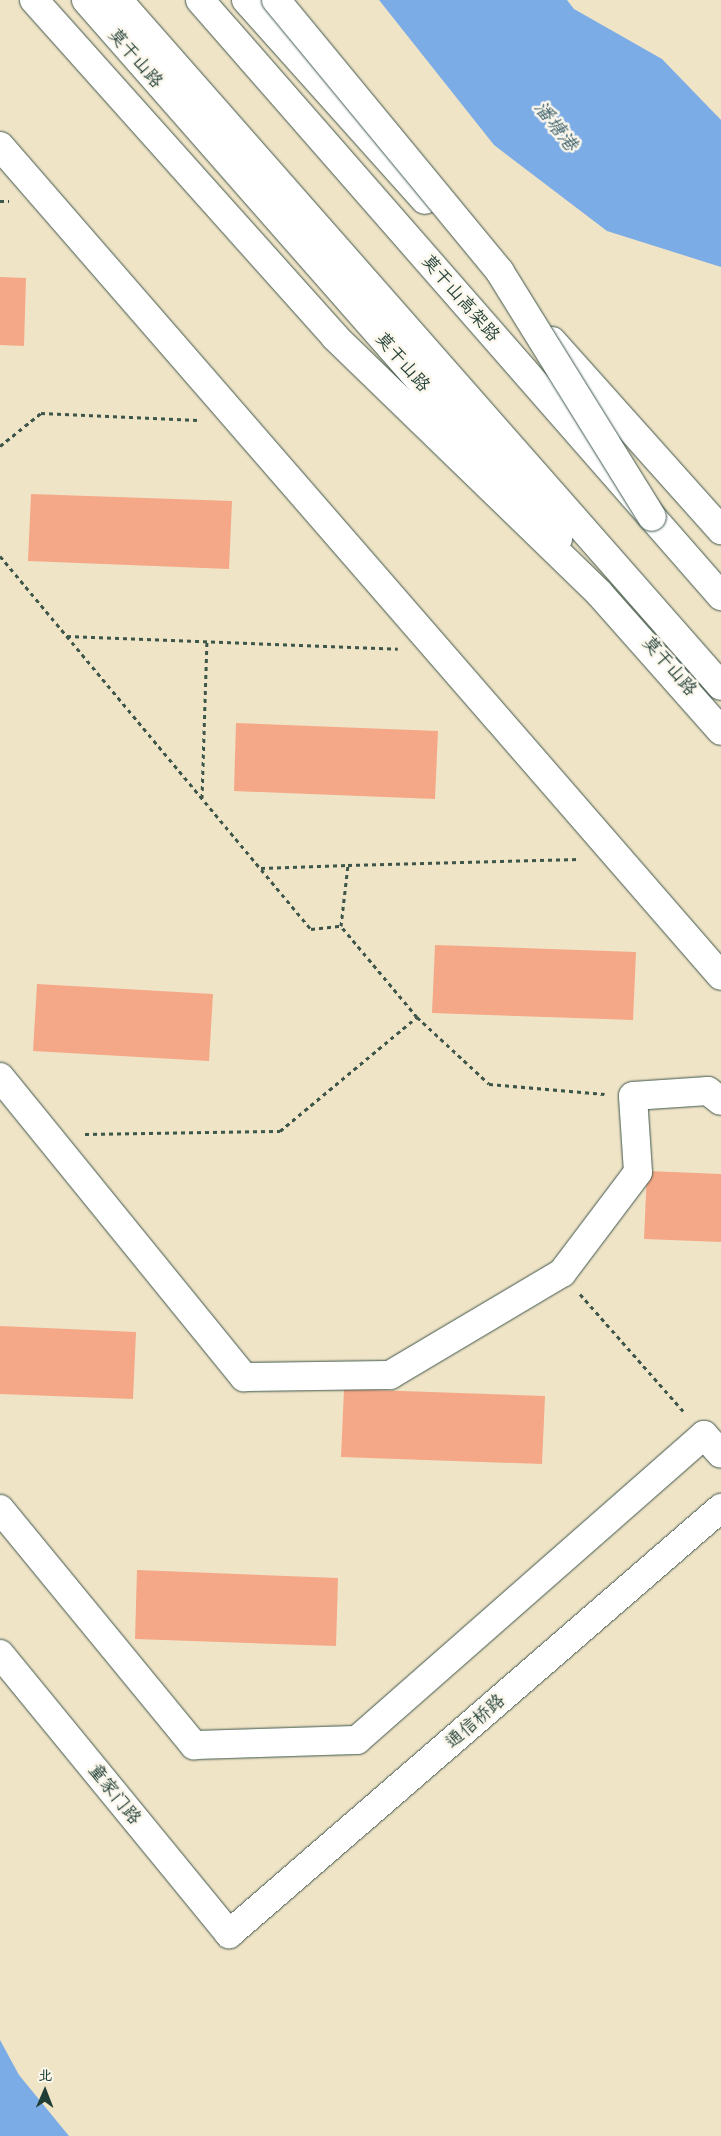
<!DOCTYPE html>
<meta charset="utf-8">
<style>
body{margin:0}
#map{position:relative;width:721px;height:2136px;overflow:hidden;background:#f0e4c7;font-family:Sriracha,"LXGW WenKai TC",sans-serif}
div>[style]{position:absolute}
.water>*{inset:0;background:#7cace6}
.building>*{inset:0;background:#f4a888}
.path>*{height:3px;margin-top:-1.5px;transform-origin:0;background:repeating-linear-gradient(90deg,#3e564a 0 4px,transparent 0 8px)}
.roads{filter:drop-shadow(0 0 1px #3e564a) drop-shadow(0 0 1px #3e564a)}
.street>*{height:28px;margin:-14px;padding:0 14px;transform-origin:14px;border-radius:14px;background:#fff}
.primary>*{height:28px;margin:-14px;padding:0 14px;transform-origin:14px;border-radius:14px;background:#fff}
.highway>*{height:28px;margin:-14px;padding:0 14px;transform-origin:14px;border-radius:14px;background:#fff}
.bridges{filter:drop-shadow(0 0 1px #3e564a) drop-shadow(0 0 1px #3e564a)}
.highway-bridge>*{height:28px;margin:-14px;padding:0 14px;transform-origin:14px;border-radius:14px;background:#fff}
span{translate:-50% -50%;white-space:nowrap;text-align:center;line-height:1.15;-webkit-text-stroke:5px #fbf7ec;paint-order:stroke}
.street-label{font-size:18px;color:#1f3d34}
.water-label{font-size:19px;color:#3b5e69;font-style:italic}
.north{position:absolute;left:20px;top:2066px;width:50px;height:50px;-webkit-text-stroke:4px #fbf7ec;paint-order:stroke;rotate:1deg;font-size:14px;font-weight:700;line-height:20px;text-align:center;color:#1f3d34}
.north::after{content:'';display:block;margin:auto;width:18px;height:22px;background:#1f3d34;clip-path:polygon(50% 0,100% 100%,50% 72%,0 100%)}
</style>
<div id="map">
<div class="water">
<i style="clip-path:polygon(379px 0,567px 0,574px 9px,662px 59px,721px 120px,721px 267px,607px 231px,494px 145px)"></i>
<i style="clip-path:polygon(0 2040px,19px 2075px,69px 2136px,0 2136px)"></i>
</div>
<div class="building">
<i style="clip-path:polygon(0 277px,26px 278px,24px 346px,0 345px)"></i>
<i style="clip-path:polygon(31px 494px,232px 501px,229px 569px,28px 561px)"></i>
<i style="clip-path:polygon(236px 723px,438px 731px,435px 799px,234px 791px)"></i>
<i style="clip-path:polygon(435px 945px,636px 952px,633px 1020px,432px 1013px)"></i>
<i style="clip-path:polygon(37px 984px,213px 994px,209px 1061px,33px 1051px)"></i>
<i style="clip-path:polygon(647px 1171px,721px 1174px,721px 1242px,644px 1239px)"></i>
<i style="clip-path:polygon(0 1326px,136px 1332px,133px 1399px,0 1394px)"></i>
<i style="clip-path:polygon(344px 1389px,545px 1396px,542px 1464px,341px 1457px)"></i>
<i style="clip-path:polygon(137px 1570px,338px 1578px,336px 1646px,135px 1639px)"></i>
</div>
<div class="path">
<i style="left:0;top:201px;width:9px"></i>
<i style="left:0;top:446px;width:53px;rotate:-38.8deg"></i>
<i style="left:41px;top:413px;width:157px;rotate:2.6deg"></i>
<i style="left:0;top:556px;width:486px;rotate:50.2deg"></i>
<i style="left:311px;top:929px;width:30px;rotate:-6deg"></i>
<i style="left:67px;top:636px;width:331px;rotate:2.2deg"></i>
<i style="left:202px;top:798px;width:157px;rotate:-88.2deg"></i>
<i style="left:261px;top:868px;width:87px;rotate:-2deg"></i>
<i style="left:417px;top:1017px;width:119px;rotate:-129.9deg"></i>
<i style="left:341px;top:926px;width:61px;rotate:-83.5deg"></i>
<i style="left:348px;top:865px;width:232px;rotate:-1.5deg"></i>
<i style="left:85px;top:1134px;width:195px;rotate:-0.9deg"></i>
<i style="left:280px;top:1131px;width:178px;rotate:-39.8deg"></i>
<i style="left:417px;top:1017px;width:98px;rotate:42.9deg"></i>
<i style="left:489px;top:1084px;width:116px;rotate:4.9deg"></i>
<i style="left:580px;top:1294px;width:159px;rotate:48.6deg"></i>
</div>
<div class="roads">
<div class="street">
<i style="left:0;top:146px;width:1099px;rotate:49.02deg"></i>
<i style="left:0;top:1077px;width:387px;rotate:50.9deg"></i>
<i style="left:244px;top:1377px;width:146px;rotate:-0.8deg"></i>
<i style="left:390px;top:1375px;width:200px;rotate:-30.7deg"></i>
<i style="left:562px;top:1273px;width:126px;rotate:-53deg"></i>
<i style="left:638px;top:1172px;width:76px;rotate:-93.8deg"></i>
<i style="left:633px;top:1096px;width:75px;rotate:-3.8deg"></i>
<i style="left:708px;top:1091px;width:16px;rotate:38deg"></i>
<i style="left:0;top:1509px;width:306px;rotate:50.6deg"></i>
<i style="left:194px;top:1745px;width:163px;rotate:-1.8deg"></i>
<i style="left:357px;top:1740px;width:462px;rotate:-41.3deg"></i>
<i style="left:704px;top:1435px;width:25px;rotate:48deg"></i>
<i style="left:0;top:1654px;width:362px;rotate:50.7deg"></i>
<i style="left:229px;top:1934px;width:651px;rotate:-40.89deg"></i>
</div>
<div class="primary">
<i style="left:86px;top:0;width:716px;rotate:48.74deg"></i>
<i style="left:246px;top:0;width:268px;rotate:48.2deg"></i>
<i style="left:552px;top:341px;width:254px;rotate:48.2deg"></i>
</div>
<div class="highway">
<i style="left:34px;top:0;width:452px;rotate:48.2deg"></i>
<i style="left:335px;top:337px;width:368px;rotate:44.1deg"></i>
<i style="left:599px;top:593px;width:184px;rotate:48.5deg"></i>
<i style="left:118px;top:0;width:913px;rotate:48.68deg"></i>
<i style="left:200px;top:0;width:792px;rotate:48.84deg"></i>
</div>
</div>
<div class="bridges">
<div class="highway-bridge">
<i style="left:276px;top:0;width:352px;rotate:50.5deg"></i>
<i style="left:500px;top:272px;width:288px;rotate:58.2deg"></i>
</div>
</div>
<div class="street-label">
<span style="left:136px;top:58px;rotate:49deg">莫干山路</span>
<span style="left:461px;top:298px;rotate:49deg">莫干山高架路</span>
<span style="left:403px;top:362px;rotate:49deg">莫干山路</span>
<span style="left:670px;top:666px;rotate:49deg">莫干山路</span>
<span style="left:475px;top:1721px;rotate:-41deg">通信桥路</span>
<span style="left:115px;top:1794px;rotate:51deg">童家门路</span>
</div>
<div class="water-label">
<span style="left:556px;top:126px;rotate:52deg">潘塘港</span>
</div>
<div class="north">北</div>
</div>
